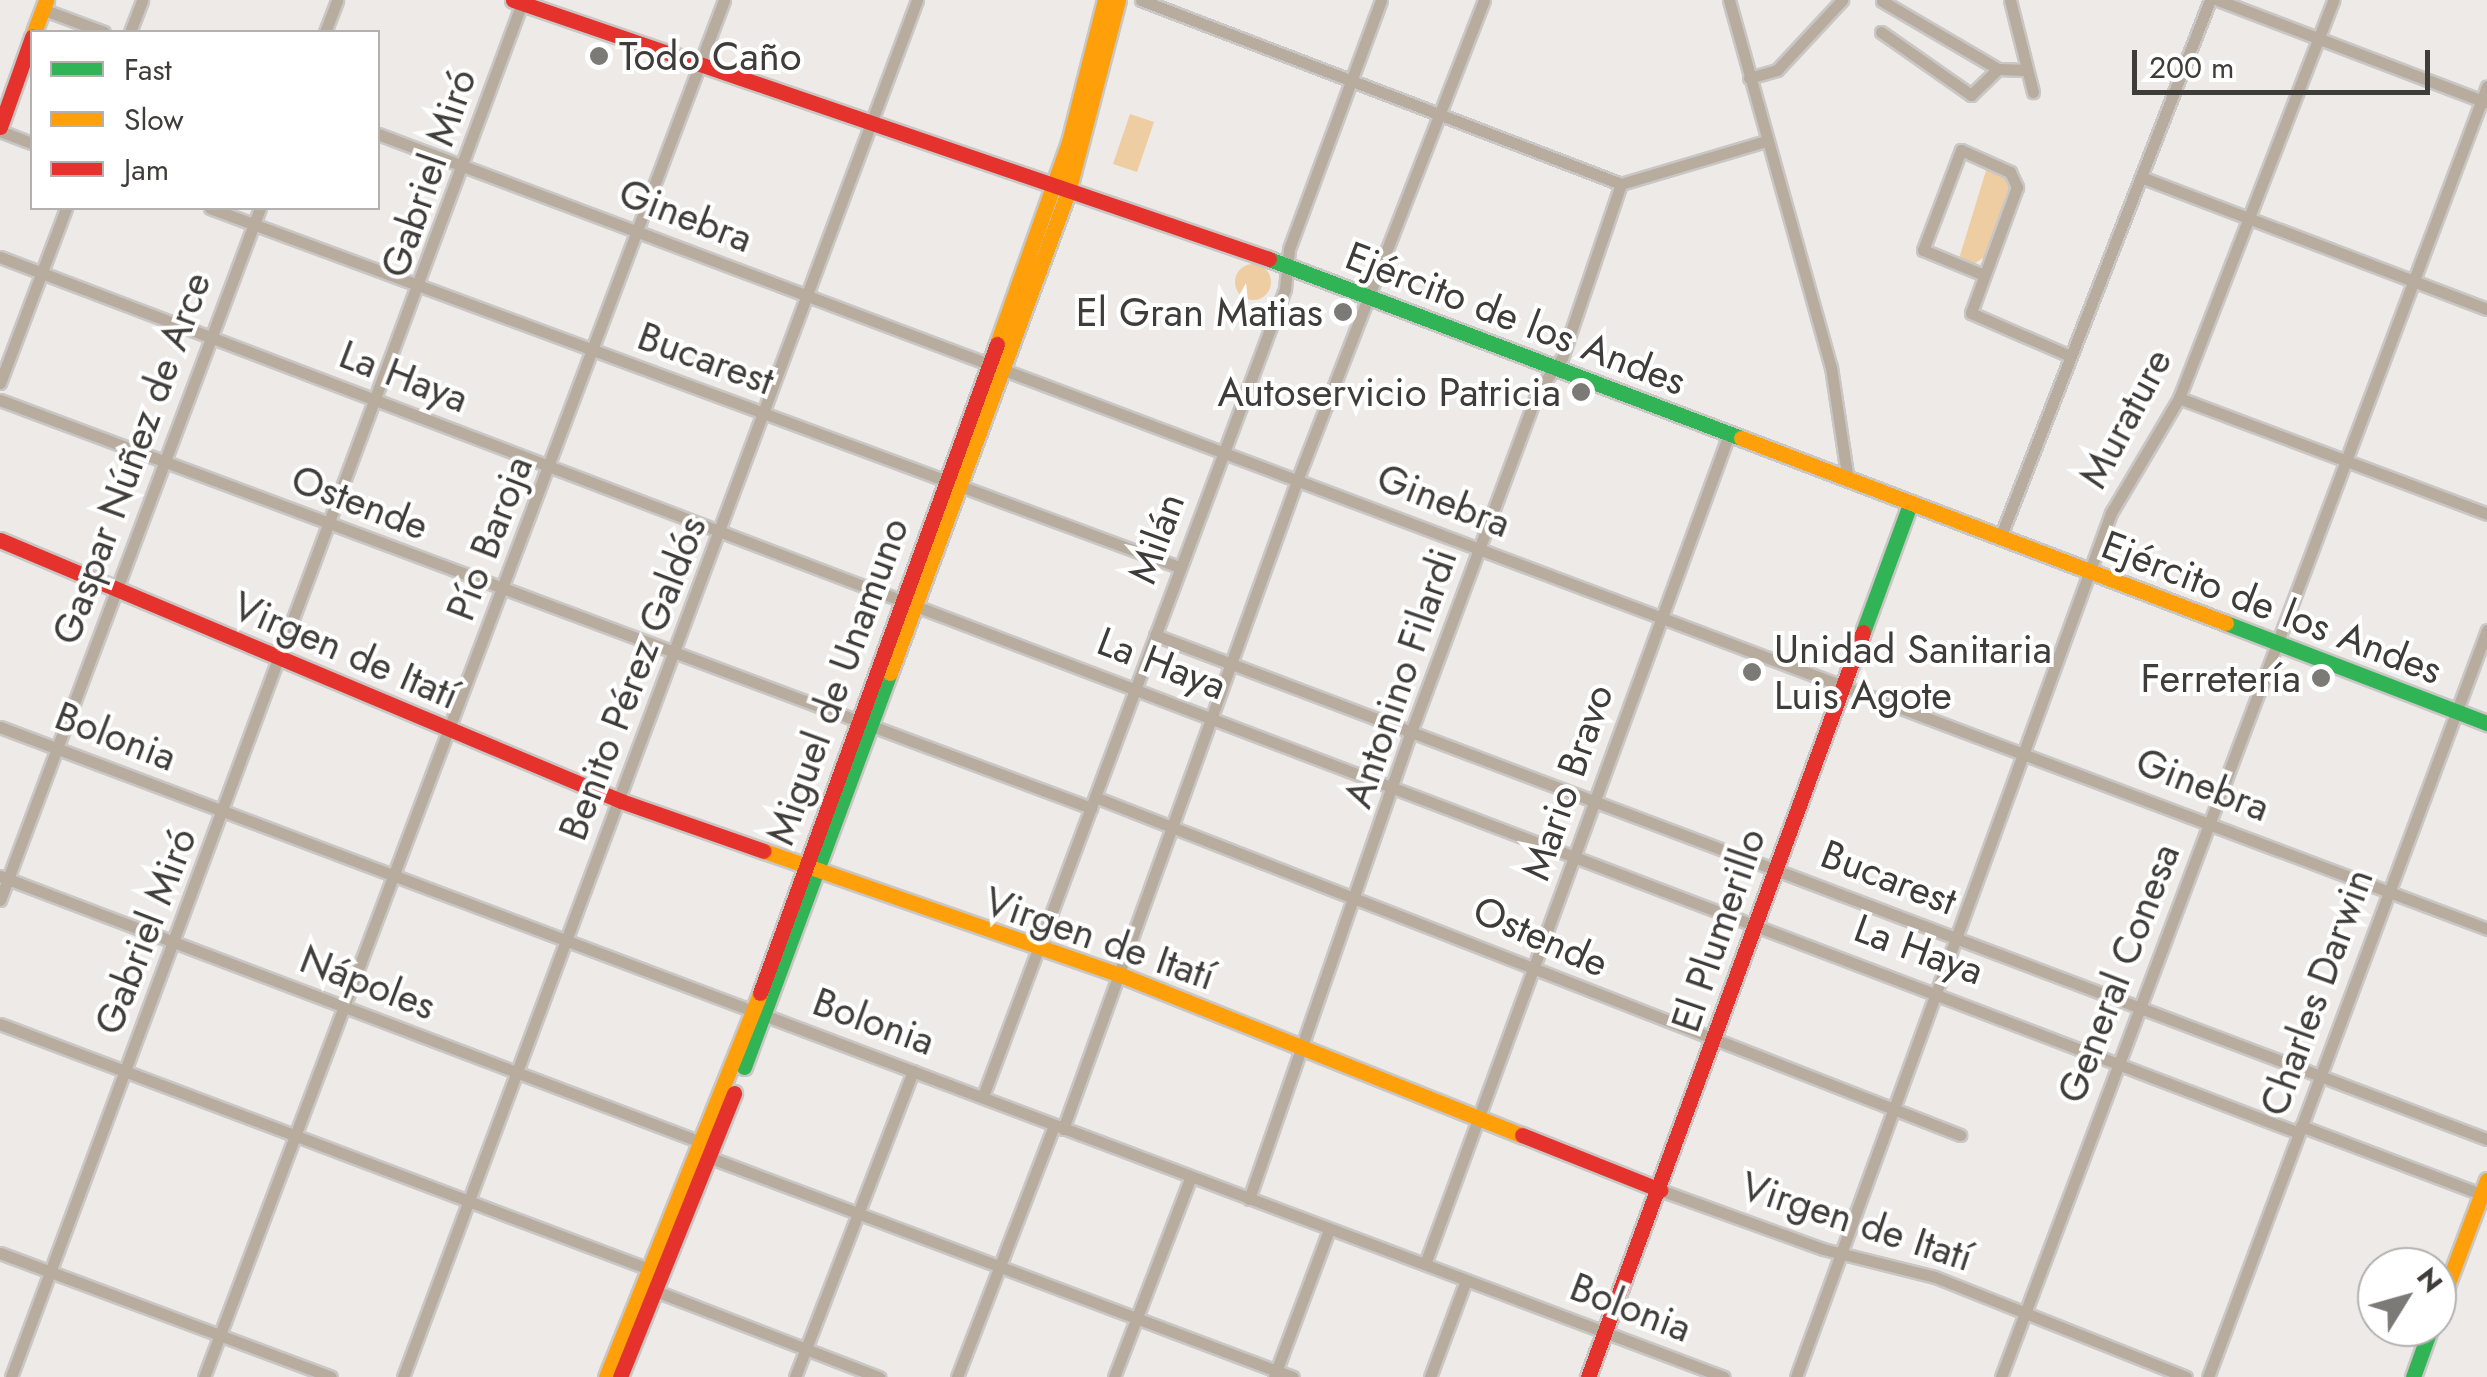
<!DOCTYPE html>
<meta charset="utf-8">
<style>
body{margin:0}
#map{position:relative;width:2487px;height:1377px;overflow:hidden;background:#edeae7;font-family:Jost,sans-serif}
div>[style]{position:absolute}
[style*='--x']{left:calc(var(--x)*1px);top:calc(var(--y)*1px);width:calc(var(--w)*1px);rotate:calc(var(--a)*1deg)}
.green>*{inset:0;background:#efcda2}
.round{border-radius:50%}
.roads{filter:drop-shadow(2px 0 #c9c7c5) drop-shadow(-2px 0 #c9c7c5) drop-shadow(0 2px #c9c7c5) drop-shadow(0 -2px #c9c7c5)}
.street>*{height:11px;margin:-5.5px;padding:0 5.5px;transform-origin:5.5px;border-radius:5.5px;background:#b8ac9e}
.fast>*{height:15px;margin:-7.5px;padding:0 7.5px;transform-origin:7.5px;border-radius:7.5px;background:#30b455}
.slow>*{height:15px;margin:-7.5px;padding:0 7.5px;transform-origin:7.5px;border-radius:7.5px;background:#ff9f0a}
.jam>*{height:15px;margin:-7.5px;padding:0 7.5px;transform-origin:7.5px;border-radius:7.5px;background:#e5322d}
.dots>*{width:28px;height:28px;translate:-50% -50%;box-sizing:border-box;border:5px solid #fff;border-radius:50%}
span{translate:-50% -50%;white-space:nowrap;text-align:center;line-height:1.15;-webkit-text-stroke:8px #fff;paint-order:stroke}
.poi-label{font-size:40px;color:#3f3d3a}
.left{translate:0 -50%;text-align:left}
.right{translate:-100% -50%;text-align:right}
.street-label{font-size:40px;color:#3f3d3a}
.legend{position:absolute;left:30px;top:30px;width:350px;height:180px;box-sizing:border-box;background:#fff;border:2px solid #b2b1b0;margin:0;padding:12px 18px;list-style:none;font-size:30px;color:#3f3d3a}
.legend li{display:flex;align-items:center;gap:20px;height:50px}
.legend b{width:50px;border:2px solid #b2b1b0}
.north{position:absolute;left:2357px;top:1247px;width:100px;height:100px;box-sizing:border-box;background:#fff;border:2px solid #b2b1b0;border-radius:50%;rotate:53deg;font-size:28px;font-weight:700;line-height:40px;text-align:center;color:#3f3d3a}
.north::after{content:'';display:block;margin:auto;width:35px;height:45px;background:#7c7a77;clip-path:polygon(50% 0,100% 100%,50% 72%,0 100%)}
.scale{position:absolute;left:2132px;top:50px;width:298px;height:45px;box-sizing:border-box;border:5px solid #3f3d3a;border-top:0;padding-left:12px;font-size:30px;line-height:35px;white-space:nowrap;color:#3f3d3a;-webkit-text-stroke:8px #fff;paint-order:stroke}
</style>
<div id="map">
<div class="green">
<div style="clip-path:polygon(1130px 114px,1154px 122px,1137px 172px,1113px 164px)"></div>
<div style="clip-path:polygon(1988px 164px,2011px 183px,1986px 256px,1971px 266px,1958px 262px)"></div>
<div class="round" style="left:1235px;top:264px;width:36px;height:36px"></div>
</div>
<div class="roads">
<div class="street">
<div style="--x:1141;--y:0;--w:514;--a:20.97"></div>
<div style="--x:1621;--y:184;--w:151;--a:-16.5"></div>
<div style="--x:1729;--y:0;--w:381;--a:74.5"></div>
<div style="--x:1831;--y:367;--w:115;--a:81.5"></div>
<div style="--x:2010;--y:0;--w:95;--a:76"></div>
<div style="--x:2218;--y:0;--w:286;--a:20.9"></div>
<div style="--x:1882;--y:1;--w:134;--a:30.4"></div>
<div style="--x:1998;--y:69;--w:29;--a:2"></div>
<div style="--x:42;--y:9;--w:66;--a:20.4"></div>
<div style="--x:130;--y:32;--w:34;--a:-69"></div>
<div style="--x:325;--y:32;--w:34;--a:-69"></div>
<div style="--x:1881;--y:32;--w:110;--a:35"></div>
<div style="--x:1971;--y:95;--w:37;--a:-44"></div>
<div style="--x:1749;--y:78;--w:29;--a:-16"></div>
<div style="--x:1777;--y:70;--w:96;--a:-47.1"></div>
<div style="--x:0;--y:131;--w:34;--a:21"></div>
<div style="--x:378;--y:134;--w:2254;--a:20.65"></div>
<div style="--x:2141;--y:177;--w:370;--a:20.9"></div>
<div style="--x:210;--y:208;--w:1033;--a:20.33"></div>
<div style="--x:0;--y:257;--w:2460;--a:20.86"></div>
<div style="--x:1984;--y:275;--w:66;--a:-157.7"></div>
<div style="--x:1923;--y:250;--w:107;--a:-69.2"></div>
<div style="--x:1961;--y:150;--w:54;--a:24.2"></div>
<div style="--x:2010;--y:172;--w:17;--a:65"></div>
<div style="--x:2017;--y:187;--w:134;--a:110.1"></div>
<div style="--x:1971;--y:313;--w:108;--a:23.5"></div>
<div style="--x:0;--y:383;--w:187;--a:-69.3"></div>
<div style="--x:2179;--y:398;--w:329;--a:20.6"></div>
<div style="--x:0;--y:400;--w:1165;--a:20.5"></div>
<div style="--x:2000;--y:538;--w:578;--a:-68.68"></div>
<div style="--x:1155;--y:635;--w:1424;--a:20.73"></div>
<div style="--x:0;--y:727;--w:1842;--a:20.66"></div>
<div style="--x:1095;--y:797;--w:929;--a:21.34"></div>
<div style="--x:0;--y:876;--w:755;--a:20.79"></div>
<div style="--x:0;--y:900;--w:739;--a:-69.41"></div>
<div style="--x:0;--y:1024;--w:699;--a:20.69"></div>
<div style="--x:983;--y:1096;--w:862;--a:-69.48"></div>
<div style="--x:1285;--y:289;--w:40;--a:-84.3"></div>
<div style="--x:1289;--y:249;--w:265;--a:-69.7"></div>
<div style="--x:2301;--y:1126;--w:192;--a:20.7"></div>
<div style="--x:1063;--y:1129;--w:692;--a:-70.15"></div>
<div style="--x:1298;--y:478;--w:513;--a:-68.74"></div>
<div style="--x:703;--y:1155;--w:630;--a:20.62"></div>
<div style="--x:1660;--y:1190;--w:173;--a:19.9"></div>
<div style="--x:1823;--y:1249;--w:115;--a:14"></div>
<div style="--x:1935;--y:1277;--w:270;--a:21.7"></div>
<div style="--x:1249;--y:1199;--w:494;--a:-70.9"></div>
<div style="--x:1411;--y:732;--w:364;--a:-69.6"></div>
<div style="--x:1538;--y:391;--w:41;--a:-54"></div>
<div style="--x:1562;--y:358;--w:184;--a:-71.3"></div>
<div style="--x:0;--y:1253;--w:353;--a:20.5"></div>
<div style="--x:1425;--y:1264;--w:884;--a:-69.88"></div>
<div style="--x:648;--y:1288;--w:248;--a:21.1"></div>
<div style="--x:11;--y:1377;--w:1469;--a:-69.6"></div>
<div style="--x:204;--y:1377;--w:1472;--a:-69.31"></div>
<div style="--x:403;--y:1377;--w:1470;--a:-69.53"></div>
<div style="--x:795;--y:1377;--w:328;--a:-68.9"></div>
<div style="--x:957;--y:1377;--w:270;--a:-68.9"></div>
<div style="--x:1114;--y:1377;--w:212;--a:-69"></div>
<div style="--x:1274;--y:1377;--w:157;--a:-69.5"></div>
<div style="--x:1430;--y:1377;--w:103;--a:-69.6"></div>
<div style="--x:1796;--y:1377;--w:920;--a:-69.97"></div>
<div style="--x:2111;--y:513;--w:134;--a:-59.4"></div>
<div style="--x:2179;--y:398;--w:427;--a:-68.8"></div>
<div style="--x:2001;--y:1377;--w:1379;--a:-69.37"></div>
<div style="--x:2208;--y:1377;--w:797;--a:-69.52"></div>
</div>
<div class="fast">
<div style="--x:1269;--y:259;--w:505;--a:20.77"></div>
<div style="--x:2226;--y:623;--w:280;--a:21"></div>
<div style="--x:1863;--y:632;--w:136;--a:-69.8"></div>
<div style="--x:744;--y:1067;--w:420;--a:-69.7"></div>
<div style="--x:2413;--y:1377;--w:53;--a:-70.2"></div>
</div>
<div class="slow">
<div style="--x:34;--y:32;--w:34;--a:-69"></div>
<div style="--x:997;--y:344;--w:214;--a:-70.4"></div>
<div style="--x:1069;--y:142;--w:146;--a:-75.8"></div>
<div style="--x:1741;--y:438;--w:519;--a:20.88"></div>
<div style="--x:890;--y:673;--w:513;--a:-69.69"></div>
<div style="--x:1068;--y:192;--w:198;--a:-75.4"></div>
<div style="--x:764;--y:851;--w:378;--a:19.2"></div>
<div style="--x:1121;--y:975;--w:432;--a:21.8"></div>
<div style="--x:2437;--y:1312;--w:141;--a:-69.3"></div>
<div style="--x:606;--y:1377;--w:414;--a:-68.1"></div>
</div>
<div class="jam">
<div style="--x:513;--y:0;--w:799;--a:18.91"></div>
<div style="--x:0;--y:127;--w:96;--a:-70.4"></div>
<div style="--x:0;--y:540;--w:674;--a:22.8"></div>
<div style="--x:621;--y:801;--w:151;--a:19.3"></div>
<div style="--x:760;--y:993;--w:691;--a:-69.94"></div>
<div style="--x:1522;--y:1135;--w:149;--a:21.7"></div>
<div style="--x:620;--y:1377;--w:306;--a:-68.1"></div>
<div style="--x:1588;--y:1377;--w:794;--a:-69.74"></div>
</div>
</div>
<div class="dots">
<div style="left:599px;top:56px;background:#7c7a77"></div>
<div style="left:1343px;top:312px;background:#7c7a77"></div>
<div style="left:1581px;top:392px;background:#7c7a77"></div>
<div style="left:1752px;top:672px;background:#7c7a77"></div>
<div style="left:2321px;top:678px;background:#7c7a77"></div>
</div>
<div class="poi-label">
<span class="left" style="left:619px;top:56px">Todo Caño</span>
<span class="right" style="left:1323px;top:312px">El Gran Matias</span>
<span class="right" style="left:1561px;top:392px">Autoservicio Patricia</span>
<span class="left" style="left:1774px;top:672px">Unidad Sanitaria<br>Luis Agote</span>
<span class="right" style="left:2301px;top:678px">Ferretería</span>
</div>
<div class="street-label">
<span style="left:428px;top:173px;rotate:-71deg">Gabriel Miró</span>
<span style="left:686px;top:215px;rotate:21deg">Ginebra</span>
<span style="left:1516px;top:318px;rotate:21deg">Ejército de los Andes</span>
<span style="left:706px;top:358px;rotate:20deg">Bucarest</span>
<span style="left:404px;top:376px;rotate:21deg">La Haya</span>
<span style="left:2125px;top:418px;rotate:-62deg">Murature</span>
<span style="left:131px;top:458px;rotate:-70deg">Gaspar Núñez de Arce</span>
<span style="left:1444px;top:500px;rotate:21deg">Ginebra</span>
<span style="left:360px;top:502px;rotate:21deg">Ostende</span>
<span style="left:489px;top:538px;rotate:-69deg">Pío Baroja</span>
<span style="left:1156px;top:538px;rotate:-70deg">Milán</span>
<span style="left:2272px;top:607px;rotate:21deg">Ejército de los Andes</span>
<span style="left:346px;top:650px;rotate:23deg">Virgen de Itatí</span>
<span style="left:1162px;top:663px;rotate:21deg">La Haya</span>
<span style="left:632px;top:678px;rotate:-69deg">Benito Pérez Galdós</span>
<span style="left:1400px;top:678px;rotate:-71deg">Antonino Filardi</span>
<span style="left:837px;top:681px;rotate:-70deg">Miguel de Unamuno</span>
<span style="left:116px;top:736px;rotate:21deg">Bolonia</span>
<span style="left:1567px;top:782px;rotate:-71deg">Mario Bravo</span>
<span style="left:2203px;top:784px;rotate:21deg">Ginebra</span>
<span style="left:1889px;top:877px;rotate:21deg">Bucarest</span>
<span style="left:1718px;top:930px;rotate:-71deg">El Plumerillo</span>
<span style="left:145px;top:931px;rotate:-69deg">Gabriel Miró</span>
<span style="left:1541px;top:936px;rotate:24deg">Ostende</span>
<span style="left:1100px;top:938px;rotate:19deg">Virgen de Itatí</span>
<span style="left:1919px;top:949px;rotate:20deg">La Haya</span>
<span style="left:2118px;top:973px;rotate:-69deg">General Conesa</span>
<span style="left:368px;top:982px;rotate:21deg">Nápoles</span>
<span style="left:2316px;top:992px;rotate:-70deg">Charles Darwin</span>
<span style="left:874px;top:1021px;rotate:20deg">Bolonia</span>
<span style="left:1857px;top:1221px;rotate:18deg">Virgen de Itatí</span>
<span style="left:1631px;top:1307px;rotate:21deg">Bolonia</span>
</div>
<ul class="legend">
<li><b style="height:12px;background:#30b455"></b>Fast</li>
<li><b style="height:12px;background:#ff9f0a"></b>Slow</li>
<li><b style="height:12px;background:#e5322d"></b>Jam</li>
</ul>
<div class="north">N</div>
<div class="scale">200 m</div>
</div>
